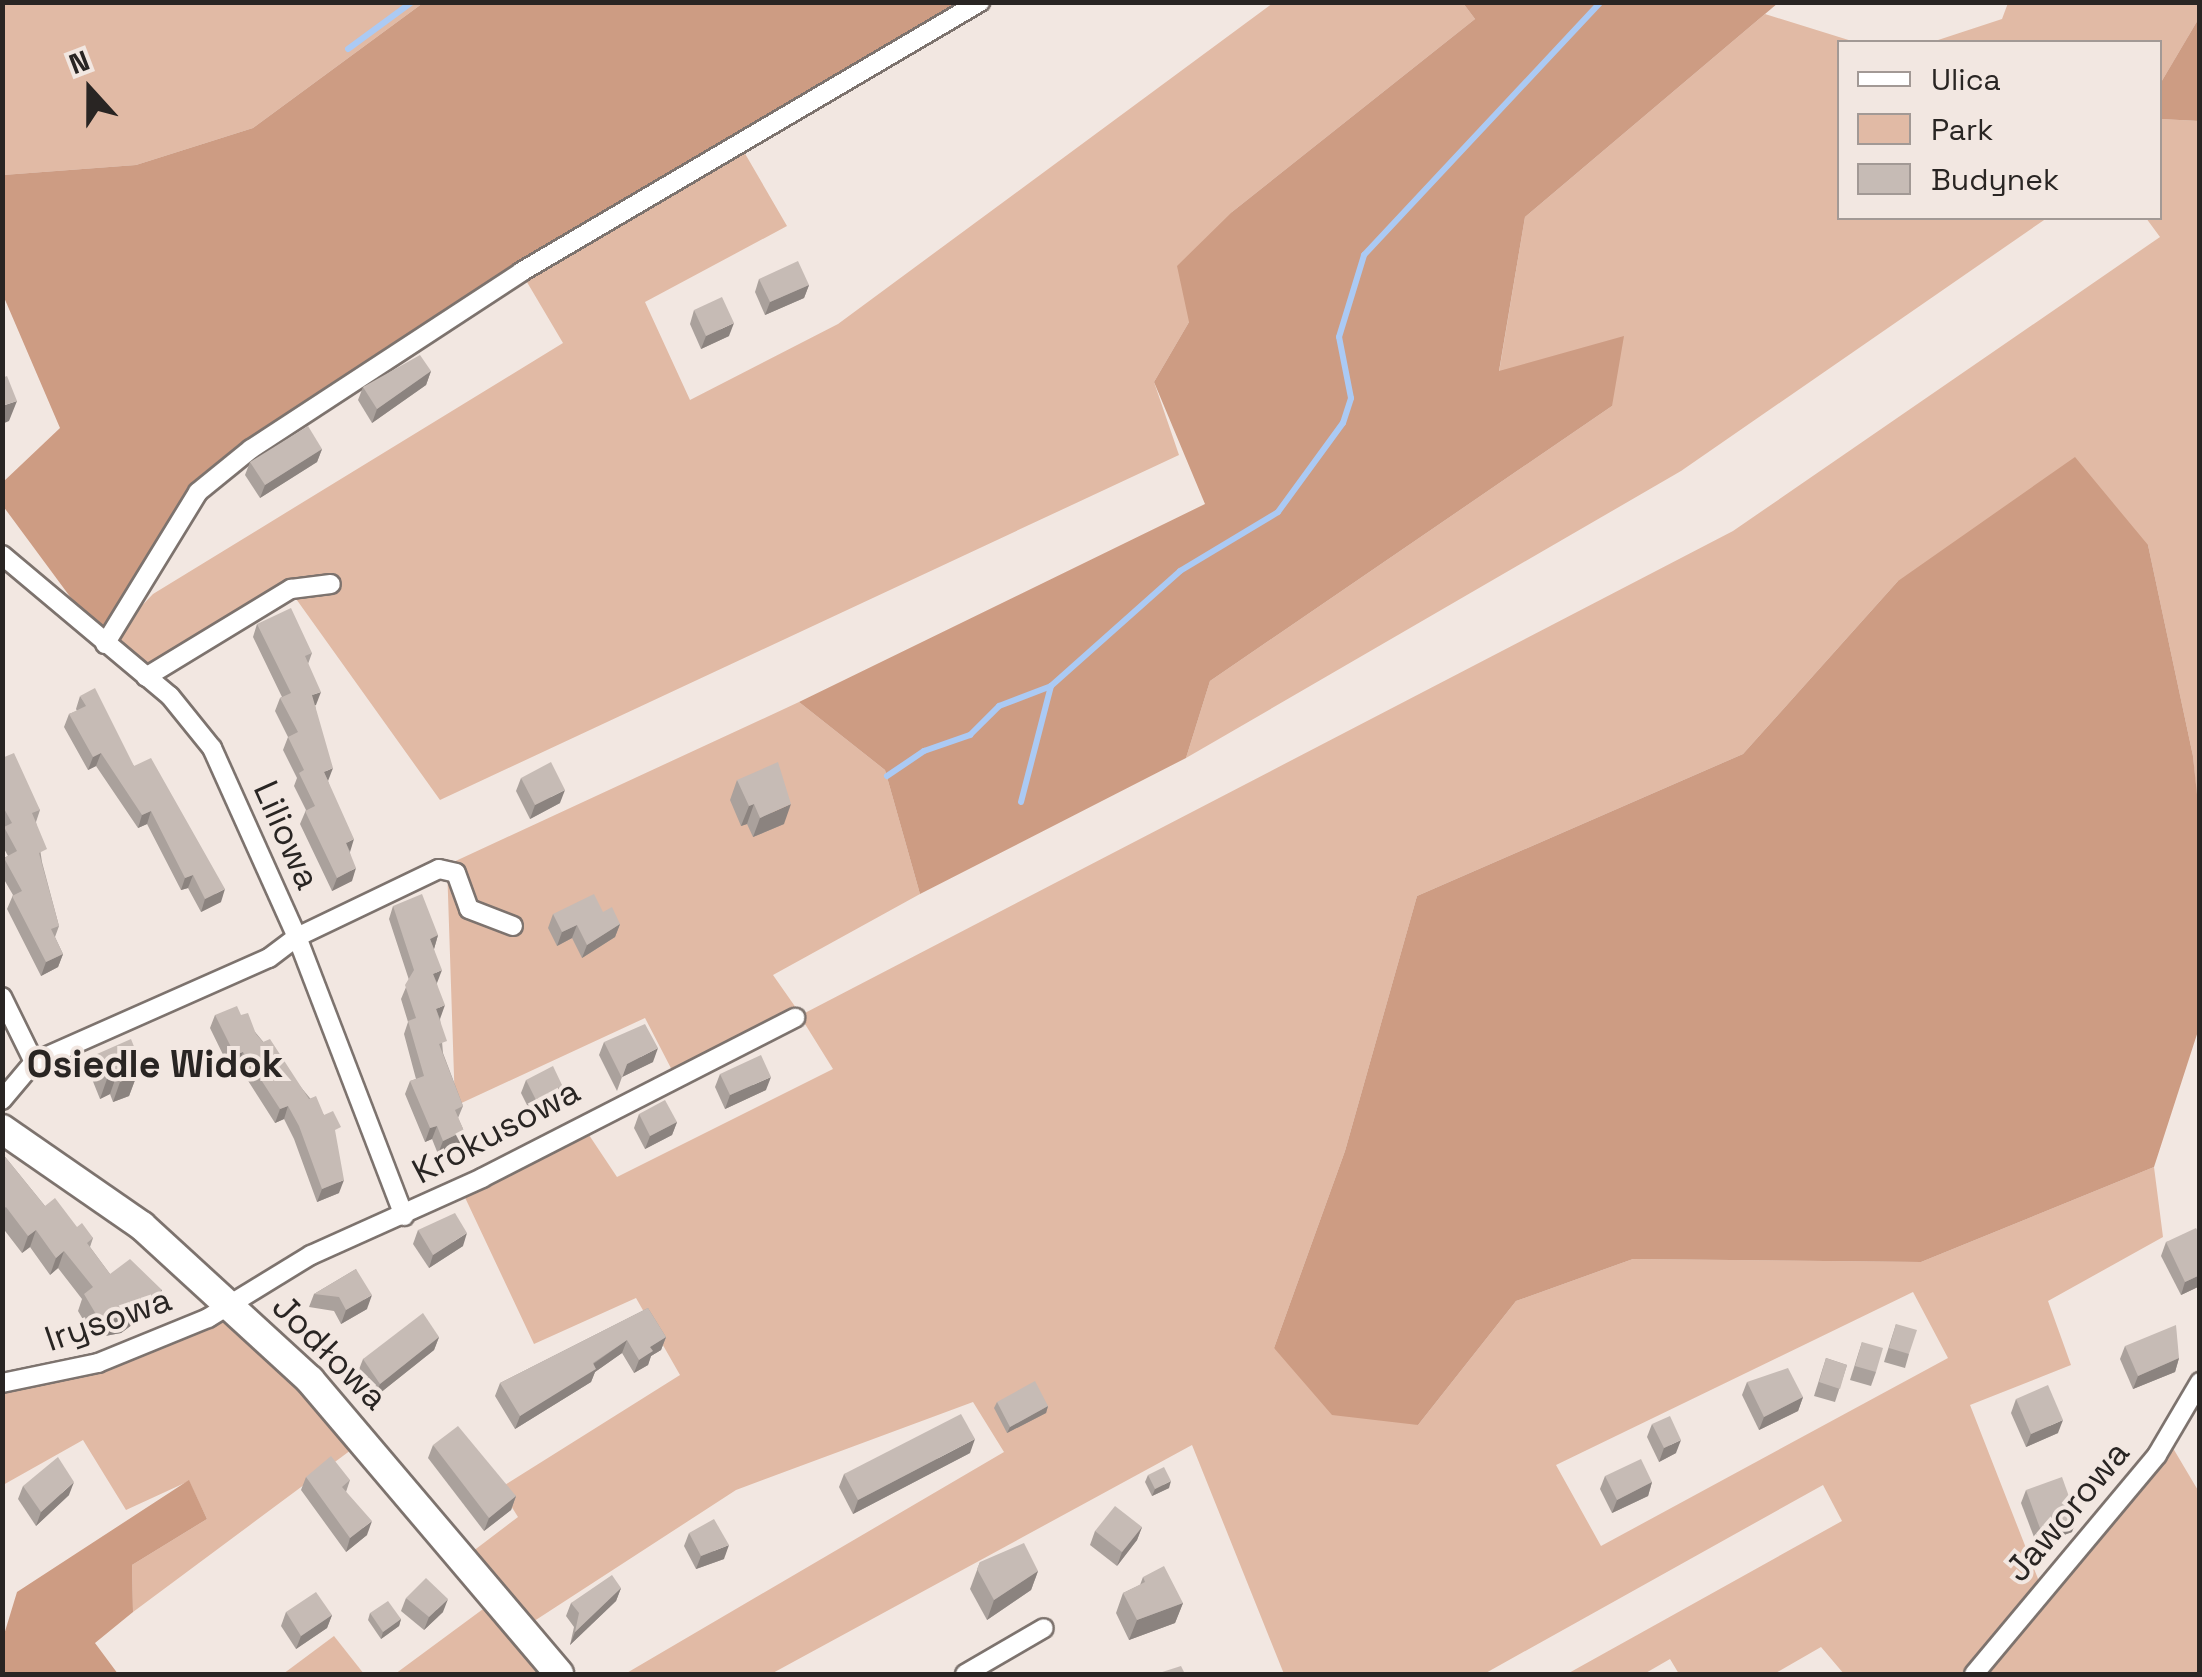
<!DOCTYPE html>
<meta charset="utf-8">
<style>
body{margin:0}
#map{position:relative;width:2202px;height:1677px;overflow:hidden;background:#f2e7e1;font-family:"Space Grotesk",sans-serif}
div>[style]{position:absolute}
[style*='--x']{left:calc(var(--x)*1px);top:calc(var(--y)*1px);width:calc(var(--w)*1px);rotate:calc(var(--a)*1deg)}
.green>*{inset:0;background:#e1baa5}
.forest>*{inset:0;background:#cd9c83}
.stream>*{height:6px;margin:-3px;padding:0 3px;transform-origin:3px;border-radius:3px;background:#abcaf4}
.roads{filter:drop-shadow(2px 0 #7d736e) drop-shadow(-2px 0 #7d736e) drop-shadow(0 2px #7d736e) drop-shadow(0 -2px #7d736e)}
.street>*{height:18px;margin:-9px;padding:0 9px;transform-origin:9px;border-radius:9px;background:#fff}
.secondary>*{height:28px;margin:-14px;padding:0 14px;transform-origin:14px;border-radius:14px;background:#fff}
.wall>*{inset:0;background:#aaa19c}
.shaded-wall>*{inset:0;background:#8b837f}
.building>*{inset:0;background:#c6bbb5}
span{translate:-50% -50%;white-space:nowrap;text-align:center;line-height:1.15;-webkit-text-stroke:8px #f2e7e1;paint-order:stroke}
.street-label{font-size:35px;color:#292523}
.neighbourhood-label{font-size:38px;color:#292523;font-weight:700}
.frame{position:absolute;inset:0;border:5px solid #292523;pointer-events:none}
.legend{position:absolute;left:1837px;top:40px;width:325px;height:180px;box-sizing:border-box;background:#f2e7e1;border:2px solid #a29995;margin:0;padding:12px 18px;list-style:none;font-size:30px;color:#292523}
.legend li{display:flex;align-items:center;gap:20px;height:50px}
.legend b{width:50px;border:2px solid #a29995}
.north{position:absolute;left:40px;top:40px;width:100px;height:100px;-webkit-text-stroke:8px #f2e7e1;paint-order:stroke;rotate:339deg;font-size:28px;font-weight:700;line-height:40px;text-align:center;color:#292523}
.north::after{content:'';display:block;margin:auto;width:35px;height:45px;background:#292523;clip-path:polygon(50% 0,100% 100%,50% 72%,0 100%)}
</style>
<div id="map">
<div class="green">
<div style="clip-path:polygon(3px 3px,423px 3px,253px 128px,136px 165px,3px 175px)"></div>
<div style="clip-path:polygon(1273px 3px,1463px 3px,1475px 19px,1232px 212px,1189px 322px,1154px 382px,1179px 455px,440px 800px,294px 596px,154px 683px,105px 644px,153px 594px,563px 343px,521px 272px,740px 145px,787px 226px,645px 302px,690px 400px,838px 324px)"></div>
<div style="clip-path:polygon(2008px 3px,2199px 3px,2199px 18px,2160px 84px,2160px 42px,1932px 42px,2002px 19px)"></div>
<div style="clip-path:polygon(1765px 14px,1855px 42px,1840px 42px,1840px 218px,2047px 218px,1681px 471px,1186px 758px,1210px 681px,1612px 406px,1499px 372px,1525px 217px)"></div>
<div style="clip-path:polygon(evenodd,2160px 119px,2199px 121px,2199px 823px,2193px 756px,2148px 545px,1898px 581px,1743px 754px,1417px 896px,1345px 1151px,1274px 1348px,1418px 1425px,1516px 1301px,1633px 1259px,1921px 1262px,2154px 1167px,2163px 1237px,2048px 1301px,2071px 1365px,1970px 1405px,2042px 1589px,2167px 1438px,2199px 1492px,2199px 1674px,1844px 1674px,1821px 1647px,1774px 1674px,1679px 1674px,1670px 1659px,1644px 1674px,1567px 1674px,1842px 1521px,1823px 1485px,1484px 1674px,1284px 1674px,1192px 1445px,771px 1674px,625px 1674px,1004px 1452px,973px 1402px,736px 1490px,525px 1627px,559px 1674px,395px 1674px,498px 1598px,464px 1558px,518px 1517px,500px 1488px,680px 1375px,636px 1298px,534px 1344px,461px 1189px,581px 1123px,617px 1177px,833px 1069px,800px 1016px,674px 1074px,645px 1018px,455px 1106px,447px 865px,799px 702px,885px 770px,920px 894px,773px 975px,801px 1015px,1733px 531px,2160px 237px,2146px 218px,2160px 218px,2160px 119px,1913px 1292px,1948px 1358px,1601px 1546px,1556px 1465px,1913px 1292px)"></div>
<div style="clip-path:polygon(230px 1306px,345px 1414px,351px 1450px,133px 1612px,132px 1565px,207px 1519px,189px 1481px,126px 1510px,83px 1440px,3px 1485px,2px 1383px,31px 1379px)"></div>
<div style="clip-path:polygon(334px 1636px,364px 1674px,283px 1674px)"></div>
</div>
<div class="forest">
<div style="clip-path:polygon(423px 3px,979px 3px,596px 228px,208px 482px,105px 644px,3px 506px,2px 483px,60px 428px,3px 295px,3px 175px,136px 165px,253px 128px)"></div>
<div style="clip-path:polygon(1463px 3px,1778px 3px,1525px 217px,1499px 371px,1624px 336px,1612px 406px,1210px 681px,1186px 758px,920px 894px,885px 770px,799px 702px,1205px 504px,1154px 382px,1189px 322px,1177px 266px,1232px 212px,1475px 19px)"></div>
<div style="clip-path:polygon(2199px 18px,2199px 121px,2160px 119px,2160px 84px)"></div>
<div style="clip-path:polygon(2075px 457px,2148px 545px,2193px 756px,2200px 823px,2199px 1028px,2154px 1167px,1921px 1262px,1633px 1259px,1516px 1301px,1418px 1425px,1332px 1415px,1274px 1348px,1345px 1151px,1417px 896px,1743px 754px,1898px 581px)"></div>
<div style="clip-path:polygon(189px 1480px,207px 1519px,132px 1565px,133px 1612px,95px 1643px,118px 1674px,3px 1674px,3px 1638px,17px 1592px)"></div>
</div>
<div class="stream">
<div style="--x:348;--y:49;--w:79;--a:-36.3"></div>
<div style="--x:887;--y:776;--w:45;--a:-34"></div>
<div style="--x:924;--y:751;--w:49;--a:-19.2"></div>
<div style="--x:970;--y:735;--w:41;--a:-45"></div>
<div style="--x:999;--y:706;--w:56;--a:-21"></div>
<div style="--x:1051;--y:686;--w:173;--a:-41.7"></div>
<div style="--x:1180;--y:571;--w:114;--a:-31"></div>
<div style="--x:1278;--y:512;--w:110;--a:-53.9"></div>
<div style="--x:1343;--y:423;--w:26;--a:-72"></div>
<div style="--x:1351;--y:398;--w:62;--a:-101.1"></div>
<div style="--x:1339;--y:337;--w:86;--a:-73"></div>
<div style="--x:1364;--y:255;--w:347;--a:-46.9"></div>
<div style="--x:1021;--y:802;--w:120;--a:-75.5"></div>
</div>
<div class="roads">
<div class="street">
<div style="--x:2;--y:555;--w:219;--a:40"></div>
<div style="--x:170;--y:696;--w:67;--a:51.1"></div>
<div style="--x:212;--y:748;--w:207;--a:65.8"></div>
<div style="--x:297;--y:937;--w:299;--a:69"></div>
<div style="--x:105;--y:644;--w:178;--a:-58.5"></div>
<div style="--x:198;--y:492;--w:68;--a:-39.1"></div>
<div style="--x:251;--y:449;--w:323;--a:-33.2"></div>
<div style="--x:521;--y:272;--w:533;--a:-30.47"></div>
<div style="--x:146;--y:677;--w:170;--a:-31.3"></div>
<div style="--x:291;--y:589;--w:40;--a:-7.1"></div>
<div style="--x:2;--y:997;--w:72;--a:63.8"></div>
<div style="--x:2;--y:1100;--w:50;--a:-49.9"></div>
<div style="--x:34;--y:1062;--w:257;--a:-23.9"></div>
<div style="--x:269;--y:958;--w:35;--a:-37"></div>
<div style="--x:297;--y:937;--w:157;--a:-25.6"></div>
<div style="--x:439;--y:869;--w:17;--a:13"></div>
<div style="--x:456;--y:873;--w:38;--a:70"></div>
<div style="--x:469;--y:909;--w:47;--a:21.1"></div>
<div style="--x:2;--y:1383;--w:98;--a:-11.8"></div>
<div style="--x:98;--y:1363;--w:119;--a:-22.2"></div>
<div style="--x:208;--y:1318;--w:121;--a:-31.5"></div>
<div style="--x:311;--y:1255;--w:188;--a:-24.2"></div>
<div style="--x:482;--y:1178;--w:352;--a:-27.1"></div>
<div style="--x:965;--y:1674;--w:91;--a:-30.2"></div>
<div style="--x:1974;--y:1674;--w:285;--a:-50.1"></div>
<div style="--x:2157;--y:1455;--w:85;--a:-59.5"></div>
</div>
<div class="secondary">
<div style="--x:2;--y:1129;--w:170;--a:34.7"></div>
<div style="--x:142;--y:1226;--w:228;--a:42.5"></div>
<div style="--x:310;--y:1380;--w:385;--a:49.7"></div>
</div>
</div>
<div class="wall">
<div style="clip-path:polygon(759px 279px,809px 285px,804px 298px,765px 315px,755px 292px)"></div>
<div style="clip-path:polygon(694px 310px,729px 336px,701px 349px,690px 324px)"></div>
<div style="clip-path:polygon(431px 371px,426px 385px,372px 423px,358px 400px,363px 387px)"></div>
<div style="clip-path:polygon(322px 449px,317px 462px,260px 498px,245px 475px,250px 462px)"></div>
<div style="clip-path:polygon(257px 624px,312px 653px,308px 664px,328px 781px,350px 852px,352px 881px,332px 891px,300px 824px,306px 810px,294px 786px,297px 778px,283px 750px,288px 737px,275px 711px,280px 698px,282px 697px,253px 637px)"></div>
<div style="clip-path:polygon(80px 696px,134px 766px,221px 902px,201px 912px,188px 888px,181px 890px,147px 824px,138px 828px,96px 766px,88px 770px,64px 727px,69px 714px,77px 711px,76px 709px)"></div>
<div style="clip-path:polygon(2px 758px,40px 810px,36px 822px,42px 862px,59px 926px,55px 937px,63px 954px,58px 967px,41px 976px,7px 909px,13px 895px,2px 876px,2px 863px,4px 858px,8px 856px,2px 845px)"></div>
<div style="clip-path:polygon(521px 778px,560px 803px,530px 819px,516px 791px)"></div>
<div style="clip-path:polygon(737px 780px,784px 824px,753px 837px,747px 824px,741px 826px,730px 800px)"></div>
<div style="clip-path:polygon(393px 906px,438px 935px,434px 949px,443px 1053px,463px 1106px,458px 1118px,464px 1131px,459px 1145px,438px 1154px,432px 1139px,425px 1142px,405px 1094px,410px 1081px,416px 1079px,404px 1034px,408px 1022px,401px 999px,409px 980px,389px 919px)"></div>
<div style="clip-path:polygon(603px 912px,620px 924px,615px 937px,582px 958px,572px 938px,557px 946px,548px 928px,553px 914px)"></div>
<div style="clip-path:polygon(215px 1015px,241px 1015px,324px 1115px,336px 1140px,339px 1193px,317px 1202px,294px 1139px,284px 1119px,275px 1123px,238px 1065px,230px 1069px,210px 1028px)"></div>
<div style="clip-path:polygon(604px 1042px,653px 1062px,622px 1077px,617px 1091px,599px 1055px)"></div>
<div style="clip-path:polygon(97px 1054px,141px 1064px,129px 1096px,113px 1102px,110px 1094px,100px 1099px,90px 1074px)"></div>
<div style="clip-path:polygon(720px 1074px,766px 1090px,725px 1109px,715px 1087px)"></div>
<div style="clip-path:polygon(526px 1080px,562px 1085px,557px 1098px,533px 1117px,521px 1093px)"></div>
<div style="clip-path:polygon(639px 1114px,677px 1122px,672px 1135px,645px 1149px,634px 1128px)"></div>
<div style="clip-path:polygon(2px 1153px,45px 1206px,93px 1238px,90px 1247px,110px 1274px,162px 1290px,156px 1307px,121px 1333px,94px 1338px,78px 1311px,82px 1299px,58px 1268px,50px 1275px,30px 1247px,22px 1253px,2px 1227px)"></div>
<div style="clip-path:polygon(418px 1230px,463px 1246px,429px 1268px,413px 1244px)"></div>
<div style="clip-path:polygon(2200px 1235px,2200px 1286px,2181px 1295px,2161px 1256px,2166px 1242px)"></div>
<div style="clip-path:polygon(356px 1269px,367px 1309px,341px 1324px,334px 1311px,309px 1307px,314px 1294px)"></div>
<div style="clip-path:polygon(648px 1308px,666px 1337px,661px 1350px,651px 1356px,648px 1365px,634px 1373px,622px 1353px,595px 1372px,591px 1382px,515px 1429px,495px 1396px,500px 1383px)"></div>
<div style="clip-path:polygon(1896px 1324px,1909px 1354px,1905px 1368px,1884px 1362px)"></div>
<div style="clip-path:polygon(439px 1337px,434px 1350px,375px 1397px,358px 1372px,363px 1359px)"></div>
<div style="clip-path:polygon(1862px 1342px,1876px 1372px,1871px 1386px,1850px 1380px)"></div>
<div style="clip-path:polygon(2125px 1346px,2179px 1358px,2175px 1372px,2133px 1389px,2120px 1359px)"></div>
<div style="clip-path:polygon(1826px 1358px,1847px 1365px,1835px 1402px,1814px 1396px)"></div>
<div style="clip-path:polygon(1747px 1382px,1803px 1397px,1798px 1411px,1759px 1430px,1742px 1395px)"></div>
<div style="clip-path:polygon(2016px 1399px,2058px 1433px,2026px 1447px,2011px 1413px)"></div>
<div style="clip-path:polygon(997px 1402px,1048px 1406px,1046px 1413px,1007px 1433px,994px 1408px)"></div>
<div style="clip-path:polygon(1652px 1424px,1676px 1453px,1659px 1462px,1647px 1437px)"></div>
<div style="clip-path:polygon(433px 1445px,516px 1496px,511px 1510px,484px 1531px,428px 1458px)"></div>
<div style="clip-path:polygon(970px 1453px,853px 1514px,839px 1487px,844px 1474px)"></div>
<div style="clip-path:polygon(1148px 1475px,1169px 1488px,1152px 1496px,1145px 1482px)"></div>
<div style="clip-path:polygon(1605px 1476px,1652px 1482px,1648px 1496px,1612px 1513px,1600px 1489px)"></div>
<div style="clip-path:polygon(306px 1477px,350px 1480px,346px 1492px,367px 1535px,346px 1552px,301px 1490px)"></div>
<div style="clip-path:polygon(23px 1486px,69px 1495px,36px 1526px,18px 1499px)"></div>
<div style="clip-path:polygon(2026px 1490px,2072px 1532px,2037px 1545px,2021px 1503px)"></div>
<div style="clip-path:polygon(1142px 1527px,1137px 1540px,1117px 1566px,1090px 1545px,1095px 1531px)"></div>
<div style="clip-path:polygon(689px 1533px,724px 1559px,696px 1569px,684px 1546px)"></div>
<div style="clip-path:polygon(980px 1562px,1038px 1571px,1031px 1590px,987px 1620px,970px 1589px)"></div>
<div style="clip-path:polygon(1143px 1577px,1183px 1603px,1175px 1623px,1129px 1640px,1116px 1613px,1123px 1593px,1140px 1585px)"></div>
<div style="clip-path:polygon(621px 1588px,616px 1601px,570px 1645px,574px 1627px,566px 1616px,571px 1603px)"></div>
<div style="clip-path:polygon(406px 1598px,443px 1612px,424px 1630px,401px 1611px)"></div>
<div style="clip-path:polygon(286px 1612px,332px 1615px,327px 1628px,296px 1649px,281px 1626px)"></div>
<div style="clip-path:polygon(370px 1613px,401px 1619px,399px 1626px,381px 1639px,368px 1620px)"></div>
</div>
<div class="shaded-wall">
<div style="clip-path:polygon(809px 285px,804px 298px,765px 315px,770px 302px)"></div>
<div style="clip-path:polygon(734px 323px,729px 336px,701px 349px,706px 336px)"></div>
<div style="clip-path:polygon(431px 371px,426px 385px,372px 423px,377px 409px)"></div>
<div style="clip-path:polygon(17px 401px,9px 421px,2px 424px,2px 406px)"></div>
<div style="clip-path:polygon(322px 449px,317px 462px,260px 498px,265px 485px)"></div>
<div style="clip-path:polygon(321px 692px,316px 705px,307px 709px,312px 695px)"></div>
<div style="clip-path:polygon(101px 753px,96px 766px,88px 770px,93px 757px)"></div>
<div style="clip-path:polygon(333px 768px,328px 781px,324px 772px)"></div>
<div style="clip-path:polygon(565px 790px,560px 803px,530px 819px,535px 805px)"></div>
<div style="clip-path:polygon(754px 804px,747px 824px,741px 826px,749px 806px)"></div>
<div style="clip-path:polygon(791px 804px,784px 824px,753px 837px,760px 818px)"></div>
<div style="clip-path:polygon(151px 811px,147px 824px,138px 828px,142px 815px)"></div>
<div style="clip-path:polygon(354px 839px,350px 852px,346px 843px)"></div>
<div style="clip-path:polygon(356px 868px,352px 881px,332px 891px,337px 878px)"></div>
<div style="clip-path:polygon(193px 875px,188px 888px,181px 890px,185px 878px)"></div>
<div style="clip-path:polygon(225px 889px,221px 902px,201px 912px,205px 899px)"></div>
<div style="clip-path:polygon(620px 924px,615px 937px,582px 958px,587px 945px)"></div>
<div style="clip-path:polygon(577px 925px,572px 938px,557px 946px,562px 932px)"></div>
<div style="clip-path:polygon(438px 935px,434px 949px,430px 939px)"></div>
<div style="clip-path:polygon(63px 954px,58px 967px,41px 976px,46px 962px)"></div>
<div style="clip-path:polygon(442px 970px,437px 983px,433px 974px)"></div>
<div style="clip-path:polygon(445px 1005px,440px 1019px,436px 1009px)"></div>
<div style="clip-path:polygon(658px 1048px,653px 1062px,622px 1077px,627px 1064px)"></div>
<div style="clip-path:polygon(243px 1052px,238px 1065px,230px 1069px,235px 1055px)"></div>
<div style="clip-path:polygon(141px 1064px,129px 1096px,113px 1102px,120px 1082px,132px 1068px)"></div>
<div style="clip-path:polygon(117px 1074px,110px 1094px,100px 1099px,107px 1079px)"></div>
<div style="clip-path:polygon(771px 1077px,766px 1090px,725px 1109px,730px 1095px)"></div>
<div style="clip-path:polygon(562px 1085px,557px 1098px,533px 1117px,538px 1104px)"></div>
<div style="clip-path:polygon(288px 1106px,284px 1119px,275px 1123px,280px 1109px)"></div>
<div style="clip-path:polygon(677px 1122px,672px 1135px,645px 1149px,650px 1136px)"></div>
<div style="clip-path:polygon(437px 1126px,432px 1139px,425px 1142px,430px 1128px)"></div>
<div style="clip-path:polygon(464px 1131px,459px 1145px,438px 1154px,443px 1141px)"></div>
<div style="clip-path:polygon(344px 1180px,339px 1193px,317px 1202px,322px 1189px)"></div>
<div style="clip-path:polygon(36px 1230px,30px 1247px,22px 1253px,28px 1236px)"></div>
<div style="clip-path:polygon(467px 1233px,463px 1246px,429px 1268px,433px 1255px)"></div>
<div style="clip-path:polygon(64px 1251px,58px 1268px,50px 1275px,56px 1258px)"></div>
<div style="clip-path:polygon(2200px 1275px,2200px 1286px,2181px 1295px,2185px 1282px)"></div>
<div style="clip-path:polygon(162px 1290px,156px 1307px,121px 1333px,94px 1338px,100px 1321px)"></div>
<div style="clip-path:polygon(372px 1295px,367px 1309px,341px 1324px,346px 1310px)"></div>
<div style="clip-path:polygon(439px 1337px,434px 1350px,375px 1397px,380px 1384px)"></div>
<div style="clip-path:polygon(666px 1337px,661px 1350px,651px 1356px,648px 1365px,634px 1373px,639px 1360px,650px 1347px)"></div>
<div style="clip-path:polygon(627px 1340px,622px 1353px,595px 1372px,591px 1382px,515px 1429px,520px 1416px)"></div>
<div style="clip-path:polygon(2179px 1358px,2175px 1372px,2133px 1389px,2138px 1376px)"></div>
<div style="clip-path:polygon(1803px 1397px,1798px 1411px,1759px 1430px,1764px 1417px)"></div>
<div style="clip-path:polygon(1048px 1406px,1046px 1413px,1007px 1433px,1010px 1427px)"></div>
<div style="clip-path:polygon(2063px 1420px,2058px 1433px,2026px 1447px,2031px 1434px)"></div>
<div style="clip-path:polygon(975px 1439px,970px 1453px,853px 1514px,858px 1500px)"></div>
<div style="clip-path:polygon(1681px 1440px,1676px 1453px,1659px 1462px,1664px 1448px)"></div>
<div style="clip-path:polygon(1171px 1481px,1169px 1488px,1152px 1496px,1155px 1489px)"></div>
<div style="clip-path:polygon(74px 1482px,69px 1495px,36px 1526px,41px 1512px)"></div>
<div style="clip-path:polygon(1652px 1482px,1648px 1496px,1612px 1513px,1617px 1500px)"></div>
<div style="clip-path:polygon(516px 1496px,511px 1510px,484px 1531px,489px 1518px)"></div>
<div style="clip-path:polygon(2077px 1519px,2072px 1532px,2037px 1545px,2041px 1531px)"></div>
<div style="clip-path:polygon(372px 1521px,367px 1535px,346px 1552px,350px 1538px)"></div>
<div style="clip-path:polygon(1142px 1527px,1137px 1540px,1117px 1566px,1122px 1552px)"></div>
<div style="clip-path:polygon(729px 1545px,724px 1559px,696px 1569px,701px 1556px)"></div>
<div style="clip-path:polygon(1038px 1571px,1031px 1590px,987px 1620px,994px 1600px)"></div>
<div style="clip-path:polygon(621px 1588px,616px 1601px,570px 1645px,575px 1632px)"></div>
<div style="clip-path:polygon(448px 1599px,443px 1612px,424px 1630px,429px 1617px)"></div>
<div style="clip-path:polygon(1183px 1603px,1175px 1623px,1129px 1640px,1137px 1620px)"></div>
<div style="clip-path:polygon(332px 1615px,327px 1628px,296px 1649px,301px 1636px)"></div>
<div style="clip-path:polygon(401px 1619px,399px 1626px,381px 1639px,383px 1632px)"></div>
</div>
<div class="building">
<div style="clip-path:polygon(798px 261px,809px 285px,770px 302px,759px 279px)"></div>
<div style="clip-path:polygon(722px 297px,734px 323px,706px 336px,694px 310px)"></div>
<div style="clip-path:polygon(420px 355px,431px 371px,377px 409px,363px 387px)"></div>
<div style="clip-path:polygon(7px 376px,17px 401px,2px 406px,2px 378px)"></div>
<div style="clip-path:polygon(308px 426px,322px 449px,265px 485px,250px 462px)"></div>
<div style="clip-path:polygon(291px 608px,312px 653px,305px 656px,321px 692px,312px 695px,333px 768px,324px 772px,354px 839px,346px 843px,356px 868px,337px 878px,305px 811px,315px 806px,299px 773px,304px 770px,288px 737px,298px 732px,280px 698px,291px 693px,257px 624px)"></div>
<div style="clip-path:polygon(95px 688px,134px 766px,151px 758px,225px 889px,205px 899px,193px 875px,185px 878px,151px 811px,142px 815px,101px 753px,93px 757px,69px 714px,86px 706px,80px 696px)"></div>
<div style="clip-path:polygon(14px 753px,40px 810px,32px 813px,47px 849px,39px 853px,59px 926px,51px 929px,63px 954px,46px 962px,12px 896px,22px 891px,4px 858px,17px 851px,4px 827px,12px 823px,2px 805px,2px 758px)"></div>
<div style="clip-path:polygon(551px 762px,565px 790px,535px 805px,521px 778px)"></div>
<div style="clip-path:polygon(778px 762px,791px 804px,760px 818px,754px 804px,749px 806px,737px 780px)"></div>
<div style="clip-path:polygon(422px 894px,438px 935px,430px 939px,442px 970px,433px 974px,445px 1005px,436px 1009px,447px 1041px,439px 1044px,463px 1106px,455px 1110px,464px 1131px,443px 1141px,437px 1126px,430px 1128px,410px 1081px,424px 1076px,408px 1021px,416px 1018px,405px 985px,414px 970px,393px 906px)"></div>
<div style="clip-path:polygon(594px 894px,603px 912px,612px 907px,620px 924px,587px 945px,577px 925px,562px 932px,553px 914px)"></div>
<div style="clip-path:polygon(237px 1006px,241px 1015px,248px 1013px,256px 1034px,263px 1042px,270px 1039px,309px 1099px,316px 1096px,324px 1115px,333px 1111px,341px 1127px,335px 1130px,344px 1180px,322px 1189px,299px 1126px,288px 1106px,280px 1109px,243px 1052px,235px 1055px,215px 1015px)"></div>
<div style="clip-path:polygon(645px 1024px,658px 1048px,627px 1064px,622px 1078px,604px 1042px)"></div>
<div style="clip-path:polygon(131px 1039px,141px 1064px,132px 1068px,136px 1076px,120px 1082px,117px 1074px,107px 1079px,97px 1054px)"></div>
<div style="clip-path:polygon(761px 1055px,771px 1077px,730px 1095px,720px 1074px)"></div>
<div style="clip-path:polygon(553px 1066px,562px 1085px,538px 1104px,526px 1080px)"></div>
<div style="clip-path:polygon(665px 1100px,677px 1122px,650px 1136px,639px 1114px)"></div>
<div style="clip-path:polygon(2px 1153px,45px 1206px,55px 1198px,77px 1227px,82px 1223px,93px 1238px,87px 1243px,110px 1274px,130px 1259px,162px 1290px,127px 1316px,100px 1321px,84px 1294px,93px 1287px,64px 1251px,56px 1258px,36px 1230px,28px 1236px,6px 1207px,2px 1210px)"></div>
<div style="clip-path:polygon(455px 1213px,467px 1233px,433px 1255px,418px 1230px)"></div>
<div style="clip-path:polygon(2196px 1228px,2200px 1235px,2200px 1275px,2185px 1282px,2166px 1242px)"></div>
<div style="clip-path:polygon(356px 1269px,372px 1295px,346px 1310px,339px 1297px,314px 1294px)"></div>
<div style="clip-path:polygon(648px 1308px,666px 1337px,650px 1347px,653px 1351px,639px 1360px,627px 1340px,593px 1363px,596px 1369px,520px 1416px,500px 1383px)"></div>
<div style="clip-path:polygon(423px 1313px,439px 1337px,380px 1384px,363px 1359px)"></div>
<div style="clip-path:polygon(1896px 1324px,1917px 1330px,1909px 1354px,1889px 1348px)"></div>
<div style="clip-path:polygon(2176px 1325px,2179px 1358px,2138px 1376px,2125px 1346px)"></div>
<div style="clip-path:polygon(1862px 1342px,1883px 1348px,1876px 1372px,1855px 1366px)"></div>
<div style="clip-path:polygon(1826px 1358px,1847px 1365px,1840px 1389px,1819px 1382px)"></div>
<div style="clip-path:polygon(1788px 1368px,1803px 1397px,1764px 1417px,1747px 1382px)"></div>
<div style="clip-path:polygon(1035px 1381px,1048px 1406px,1010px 1427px,997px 1402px)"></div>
<div style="clip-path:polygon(2048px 1385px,2063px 1420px,2031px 1434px,2016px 1399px)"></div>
<div style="clip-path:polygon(961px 1414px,975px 1439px,858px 1500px,844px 1474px)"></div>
<div style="clip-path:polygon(1670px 1416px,1681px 1440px,1664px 1448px,1652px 1424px)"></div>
<div style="clip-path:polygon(458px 1426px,516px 1496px,489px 1518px,433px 1445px)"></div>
<div style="clip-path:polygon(331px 1456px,350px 1480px,342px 1487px,372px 1521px,350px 1538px,306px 1477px)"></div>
<div style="clip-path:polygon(58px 1457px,74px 1482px,41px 1512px,23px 1486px)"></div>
<div style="clip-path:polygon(1641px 1459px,1652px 1482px,1617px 1500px,1605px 1476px)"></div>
<div style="clip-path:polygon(1164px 1467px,1171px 1481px,1155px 1489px,1148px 1475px)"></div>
<div style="clip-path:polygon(2062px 1477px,2077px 1519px,2041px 1531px,2026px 1490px)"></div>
<div style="clip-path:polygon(1115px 1506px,1142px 1527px,1122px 1552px,1095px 1531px)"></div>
<div style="clip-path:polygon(714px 1519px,729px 1545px,701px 1556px,689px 1533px)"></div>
<div style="clip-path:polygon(1024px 1543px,1038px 1571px,994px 1600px,977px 1569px,980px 1562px)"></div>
<div style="clip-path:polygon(1164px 1566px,1183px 1603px,1137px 1620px,1123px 1593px,1145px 1582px,1143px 1577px)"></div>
<div style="clip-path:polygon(612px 1575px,621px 1588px,575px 1632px,579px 1613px,571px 1603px)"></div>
<div style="clip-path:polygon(426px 1578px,448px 1599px,429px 1617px,406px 1598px)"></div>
<div style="clip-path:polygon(316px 1592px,332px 1615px,301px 1636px,286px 1612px)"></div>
<div style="clip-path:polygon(388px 1601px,401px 1619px,383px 1632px,370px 1613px)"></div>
<div style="clip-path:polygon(1181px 1666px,1185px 1674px,1156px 1674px)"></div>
</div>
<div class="street-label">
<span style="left:287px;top:835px;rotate:66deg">Liliowa</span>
<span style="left:496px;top:1131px;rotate:-28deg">Krokusowa</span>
<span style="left:108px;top:1319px;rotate:-19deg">Irysowa</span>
<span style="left:330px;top:1352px;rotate:45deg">Jodłowa</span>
<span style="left:2067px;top:1511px;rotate:-50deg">Jaworowa</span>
</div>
<div class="neighbourhood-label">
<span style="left:155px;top:1065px">Osiedle Widok</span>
</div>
<div class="frame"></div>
<ul class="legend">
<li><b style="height:12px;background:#fff"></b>Ulica</li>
<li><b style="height:28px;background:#e1baa5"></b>Park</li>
<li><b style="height:28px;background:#c6bbb5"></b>Budynek</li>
</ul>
<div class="north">N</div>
</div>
